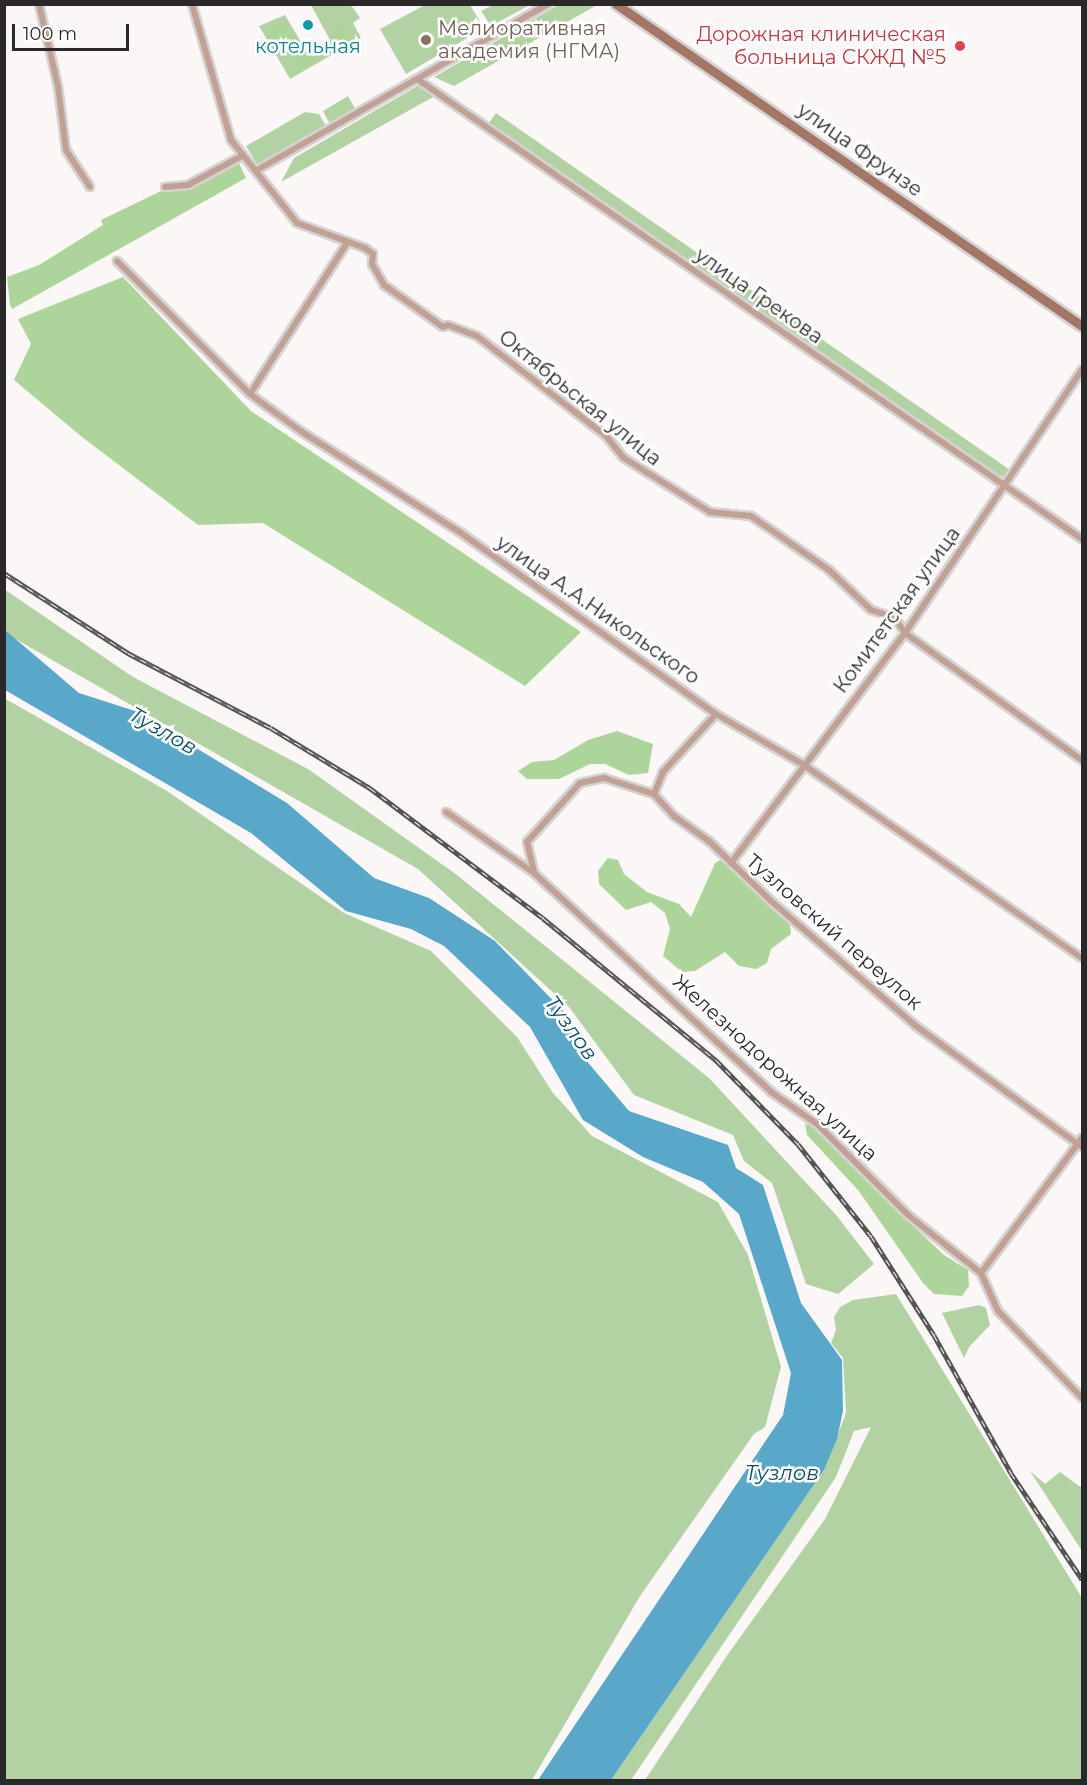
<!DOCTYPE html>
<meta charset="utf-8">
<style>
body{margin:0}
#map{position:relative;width:1087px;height:1785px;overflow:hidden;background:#fbf7f6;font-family:Montserrat,sans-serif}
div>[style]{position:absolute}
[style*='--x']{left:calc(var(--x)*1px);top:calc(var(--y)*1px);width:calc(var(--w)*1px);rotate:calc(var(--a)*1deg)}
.green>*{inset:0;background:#b3d2a3}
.forest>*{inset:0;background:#aed599}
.water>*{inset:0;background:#59a7c9}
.roads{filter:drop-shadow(2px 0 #d5d2d1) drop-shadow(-2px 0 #d5d2d1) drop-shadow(0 2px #d5d2d1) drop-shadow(0 -2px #d5d2d1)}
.street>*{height:6px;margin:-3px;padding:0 3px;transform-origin:3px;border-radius:3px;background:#c1a196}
.secondary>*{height:9px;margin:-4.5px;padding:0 4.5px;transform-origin:4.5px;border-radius:4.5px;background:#a47666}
.rail>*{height:4.5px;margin-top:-2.25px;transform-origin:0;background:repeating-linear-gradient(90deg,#fff 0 7px,#565454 0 14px);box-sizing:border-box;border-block:2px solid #565454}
.dots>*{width:16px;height:16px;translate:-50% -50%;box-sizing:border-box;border:3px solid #fff;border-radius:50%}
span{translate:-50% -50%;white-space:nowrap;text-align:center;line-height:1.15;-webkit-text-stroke:5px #fff;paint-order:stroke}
.education-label{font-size:20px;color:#785e54}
.left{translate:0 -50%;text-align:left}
.health-label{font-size:20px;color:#be3a42}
.right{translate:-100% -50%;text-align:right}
.culture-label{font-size:20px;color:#0d838f}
.street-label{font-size:20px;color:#2a2828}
.water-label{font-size:21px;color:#0a4e66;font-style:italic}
.frame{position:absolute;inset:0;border:6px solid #2a2828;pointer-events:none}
.scale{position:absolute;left:12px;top:24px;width:117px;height:27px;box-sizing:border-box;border:3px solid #2a2828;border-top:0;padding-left:8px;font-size:18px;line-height:21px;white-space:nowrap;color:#2a2828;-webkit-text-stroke:4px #fff;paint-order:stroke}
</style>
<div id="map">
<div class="green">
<div style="clip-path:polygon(560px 4px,597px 5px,454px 86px,434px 77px)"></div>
<div style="clip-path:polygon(311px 5px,351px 5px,360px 18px,353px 23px,361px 38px,290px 79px,259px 26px,285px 15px,308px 54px,330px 40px)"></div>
<div style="clip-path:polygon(425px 5px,470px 5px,484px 28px,406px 74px,380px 29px)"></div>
<div style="clip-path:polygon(493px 5px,493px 4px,530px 5px,491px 26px,481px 11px)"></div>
<div style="clip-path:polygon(419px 85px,433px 97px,281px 182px,294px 158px)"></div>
<div style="clip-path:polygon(348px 96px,357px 112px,331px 126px,323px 111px)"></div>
<div style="clip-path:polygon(305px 112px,319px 114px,327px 128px,259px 167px,246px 146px)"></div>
<div style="clip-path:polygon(496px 113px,1010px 470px,1005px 476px,998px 476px,488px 124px)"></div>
<div style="clip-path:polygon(4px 589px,133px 677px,308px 769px,457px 875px,709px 1078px,837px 1216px,874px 1264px,838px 1294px,806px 1284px,772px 1183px,744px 1161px,733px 1135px,634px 1095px,569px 1007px,418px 869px,5px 633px)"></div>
<div style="clip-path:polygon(4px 698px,167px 791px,344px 913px,431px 951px,517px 1037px,553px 1093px,592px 1136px,718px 1202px,748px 1255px,781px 1367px,765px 1427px,754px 1434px,640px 1596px,532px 1780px,5px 1780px)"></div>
<div style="clip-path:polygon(896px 1294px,1082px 1598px,1082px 1780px,645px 1780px,728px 1654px,825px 1519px,871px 1427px,854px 1431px,836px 1477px,631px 1780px,611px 1780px,824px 1470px,846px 1413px,843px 1358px,831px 1343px,836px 1330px,834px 1317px,840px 1307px,853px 1300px)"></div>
<div style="clip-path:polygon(979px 1305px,986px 1308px,990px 1325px,969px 1347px,964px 1358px,942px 1313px)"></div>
<div style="clip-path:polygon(1030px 1471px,1045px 1484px,1060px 1472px,1082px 1488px,1082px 1551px)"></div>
</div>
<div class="forest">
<div style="clip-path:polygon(284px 21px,306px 56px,321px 54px,327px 48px,339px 23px,344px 21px,351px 40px,296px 73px,290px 66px,299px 51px,287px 39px,274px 38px,266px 30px)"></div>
<div style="clip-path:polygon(238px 161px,246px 178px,12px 309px,10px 305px,7px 277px,39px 265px,103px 225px,101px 220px,163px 190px,188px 189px)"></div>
<div style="clip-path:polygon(123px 277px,251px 411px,581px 632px,525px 686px,263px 523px,198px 525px,82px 437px,14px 380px,31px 344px,18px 319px)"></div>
<div style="clip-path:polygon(617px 731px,653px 744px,648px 773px,629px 775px,605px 764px,590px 764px,559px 779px,527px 779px,518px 771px,532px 762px,554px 760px,588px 740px)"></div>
<div style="clip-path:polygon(608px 858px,618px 860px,624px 874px,647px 892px,679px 904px,691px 917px,715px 863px,722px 859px,790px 925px,791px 934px,771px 949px,767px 963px,756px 969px,739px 966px,725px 952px,695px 971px,682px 972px,663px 956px,670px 929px,665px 913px,651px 902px,626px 910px,599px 884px,598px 871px)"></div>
<div style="clip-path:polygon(805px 1124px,813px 1126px,843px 1152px,890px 1204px,944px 1255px,968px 1270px,969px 1286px,962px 1296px,934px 1294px,923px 1283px,858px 1190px,807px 1135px)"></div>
</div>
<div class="water">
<div style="clip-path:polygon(5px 630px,79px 693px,135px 711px,287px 803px,374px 878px,429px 898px,495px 941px,570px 1018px,574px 1046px,629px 1111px,728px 1145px,736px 1168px,763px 1185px,801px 1303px,842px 1360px,843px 1411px,837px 1439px,824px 1470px,611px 1780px,538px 1780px,783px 1415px,791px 1373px,739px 1214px,703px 1182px,643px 1157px,583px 1120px,530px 1027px,444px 946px,411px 929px,346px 911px,251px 833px,5px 690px)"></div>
</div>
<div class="roads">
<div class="street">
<div style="--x:39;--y:4;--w:84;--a:77"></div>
<div style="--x:58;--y:86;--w:64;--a:82.9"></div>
<div style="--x:66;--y:150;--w:44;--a:57"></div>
<div style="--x:192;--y:4;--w:141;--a:74"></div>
<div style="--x:231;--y:140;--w:106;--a:51.5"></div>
<div style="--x:297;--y:223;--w:72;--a:20.2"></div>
<div style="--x:365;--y:248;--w:10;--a:37"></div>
<div style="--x:373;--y:254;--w:10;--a:96"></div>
<div style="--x:372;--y:264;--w:24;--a:60"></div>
<div style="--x:384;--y:285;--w:72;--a:35.4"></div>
<div style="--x:443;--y:327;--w:5;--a:-22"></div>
<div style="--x:448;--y:325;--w:31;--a:21"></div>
<div style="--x:477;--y:336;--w:163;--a:37.8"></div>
<div style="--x:606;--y:436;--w:28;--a:51"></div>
<div style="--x:624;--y:458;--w:102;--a:32.1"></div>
<div style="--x:710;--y:512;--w:41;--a:5.6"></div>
<div style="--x:751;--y:516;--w:95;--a:34.7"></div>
<div style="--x:829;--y:570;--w:58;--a:43.6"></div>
<div style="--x:871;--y:610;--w:25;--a:18"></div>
<div style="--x:895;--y:618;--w:18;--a:56"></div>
<div style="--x:905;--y:633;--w:218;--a:35.7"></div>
<div style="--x:417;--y:79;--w:809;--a:34.67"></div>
<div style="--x:257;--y:170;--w:335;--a:-29.7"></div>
<div style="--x:165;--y:187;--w:23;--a:-5"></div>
<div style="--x:188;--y:185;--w:61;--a:-28.2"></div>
<div style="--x:117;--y:261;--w:188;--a:45"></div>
<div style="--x:250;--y:394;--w:64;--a:36.2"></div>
<div style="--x:302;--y:432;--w:188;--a:32.4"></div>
<div style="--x:461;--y:533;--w:313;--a:35.4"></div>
<div style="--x:716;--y:714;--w:102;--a:30.1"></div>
<div style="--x:804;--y:765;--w:338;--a:34.8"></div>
<div style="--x:250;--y:394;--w:179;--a:-57.3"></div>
<div style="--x:716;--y:714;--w:79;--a:132.4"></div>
<div style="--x:663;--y:772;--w:24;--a:112"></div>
<div style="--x:654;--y:794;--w:30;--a:48"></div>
<div style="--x:674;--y:816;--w:44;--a:35.8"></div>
<div style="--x:710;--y:842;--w:85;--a:44"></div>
<div style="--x:771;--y:901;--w:191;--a:40.8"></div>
<div style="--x:916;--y:1026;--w:205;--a:36.1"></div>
<div style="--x:446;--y:812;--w:107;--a:34.7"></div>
<div style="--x:534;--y:873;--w:323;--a:42.7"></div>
<div style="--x:771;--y:1092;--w:56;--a:34.8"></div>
<div style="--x:817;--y:1124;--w:129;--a:45"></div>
<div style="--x:908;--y:1215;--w:93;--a:38.5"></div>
<div style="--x:981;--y:1273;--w:42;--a:65.9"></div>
<div style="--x:998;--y:1311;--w:121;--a:46"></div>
<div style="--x:731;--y:863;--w:288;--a:-52.9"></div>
<div style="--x:905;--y:633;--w:317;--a:-56.1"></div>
<div style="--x:534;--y:872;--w:31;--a:-103"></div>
<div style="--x:527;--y:842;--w:79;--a:-48.1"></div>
<div style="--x:580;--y:783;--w:25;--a:-12"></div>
<div style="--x:604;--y:778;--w:52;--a:17.7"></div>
<div style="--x:981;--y:1273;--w:169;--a:-53.2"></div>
</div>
<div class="secondary">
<div style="--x:616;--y:4;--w:566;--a:34.64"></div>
</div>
</div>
<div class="rail">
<div style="--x:4;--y:573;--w:148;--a:32.8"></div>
<div style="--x:128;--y:653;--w:161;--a:27.7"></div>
<div style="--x:271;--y:728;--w:116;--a:31.2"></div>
<div style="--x:370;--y:788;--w:216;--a:36.9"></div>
<div style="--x:543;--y:918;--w:224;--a:39.4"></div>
<div style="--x:716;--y:1060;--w:117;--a:45.7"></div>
<div style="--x:798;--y:1144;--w:117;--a:51.6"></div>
<div style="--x:871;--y:1236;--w:117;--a:57.5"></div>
<div style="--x:934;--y:1335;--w:158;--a:60.8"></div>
<div style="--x:1011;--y:1473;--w:128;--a:56.2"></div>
</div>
<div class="dots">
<div style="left:308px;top:25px;background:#0f9aa8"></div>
<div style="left:426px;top:40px;background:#8d6e63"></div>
<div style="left:960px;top:46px;background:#e0444e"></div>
</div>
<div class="education-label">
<span class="left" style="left:438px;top:40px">Мелиоративная<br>академия (НГМА)</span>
</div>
<div class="health-label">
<span class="right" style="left:946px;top:46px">Дорожная клиническая<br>больница СКЖД №5</span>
</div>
<div class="culture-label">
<span style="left:308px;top:46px">котельная</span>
</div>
<div class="street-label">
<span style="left:860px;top:150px;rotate:35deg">улица Фрунзе</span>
<span style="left:759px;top:296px;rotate:35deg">улица Грекова</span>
<span style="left:580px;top:398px;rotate:39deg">Октябрьская улица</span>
<span style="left:598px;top:610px;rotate:35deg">улица А.А.Никольского</span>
<span style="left:897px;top:610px;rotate:-54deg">Комитетская улица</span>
<span style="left:834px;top:932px;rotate:41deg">Тузловский переулок</span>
<span style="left:775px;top:1068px;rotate:42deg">Железнодорожная улица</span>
</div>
<div class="water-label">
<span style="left:163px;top:731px;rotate:30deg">Тузлов</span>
<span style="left:571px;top:1028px;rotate:54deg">Тузлов</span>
<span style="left:782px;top:1473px">Тузлов</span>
</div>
<div class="frame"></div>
<div class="scale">100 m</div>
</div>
